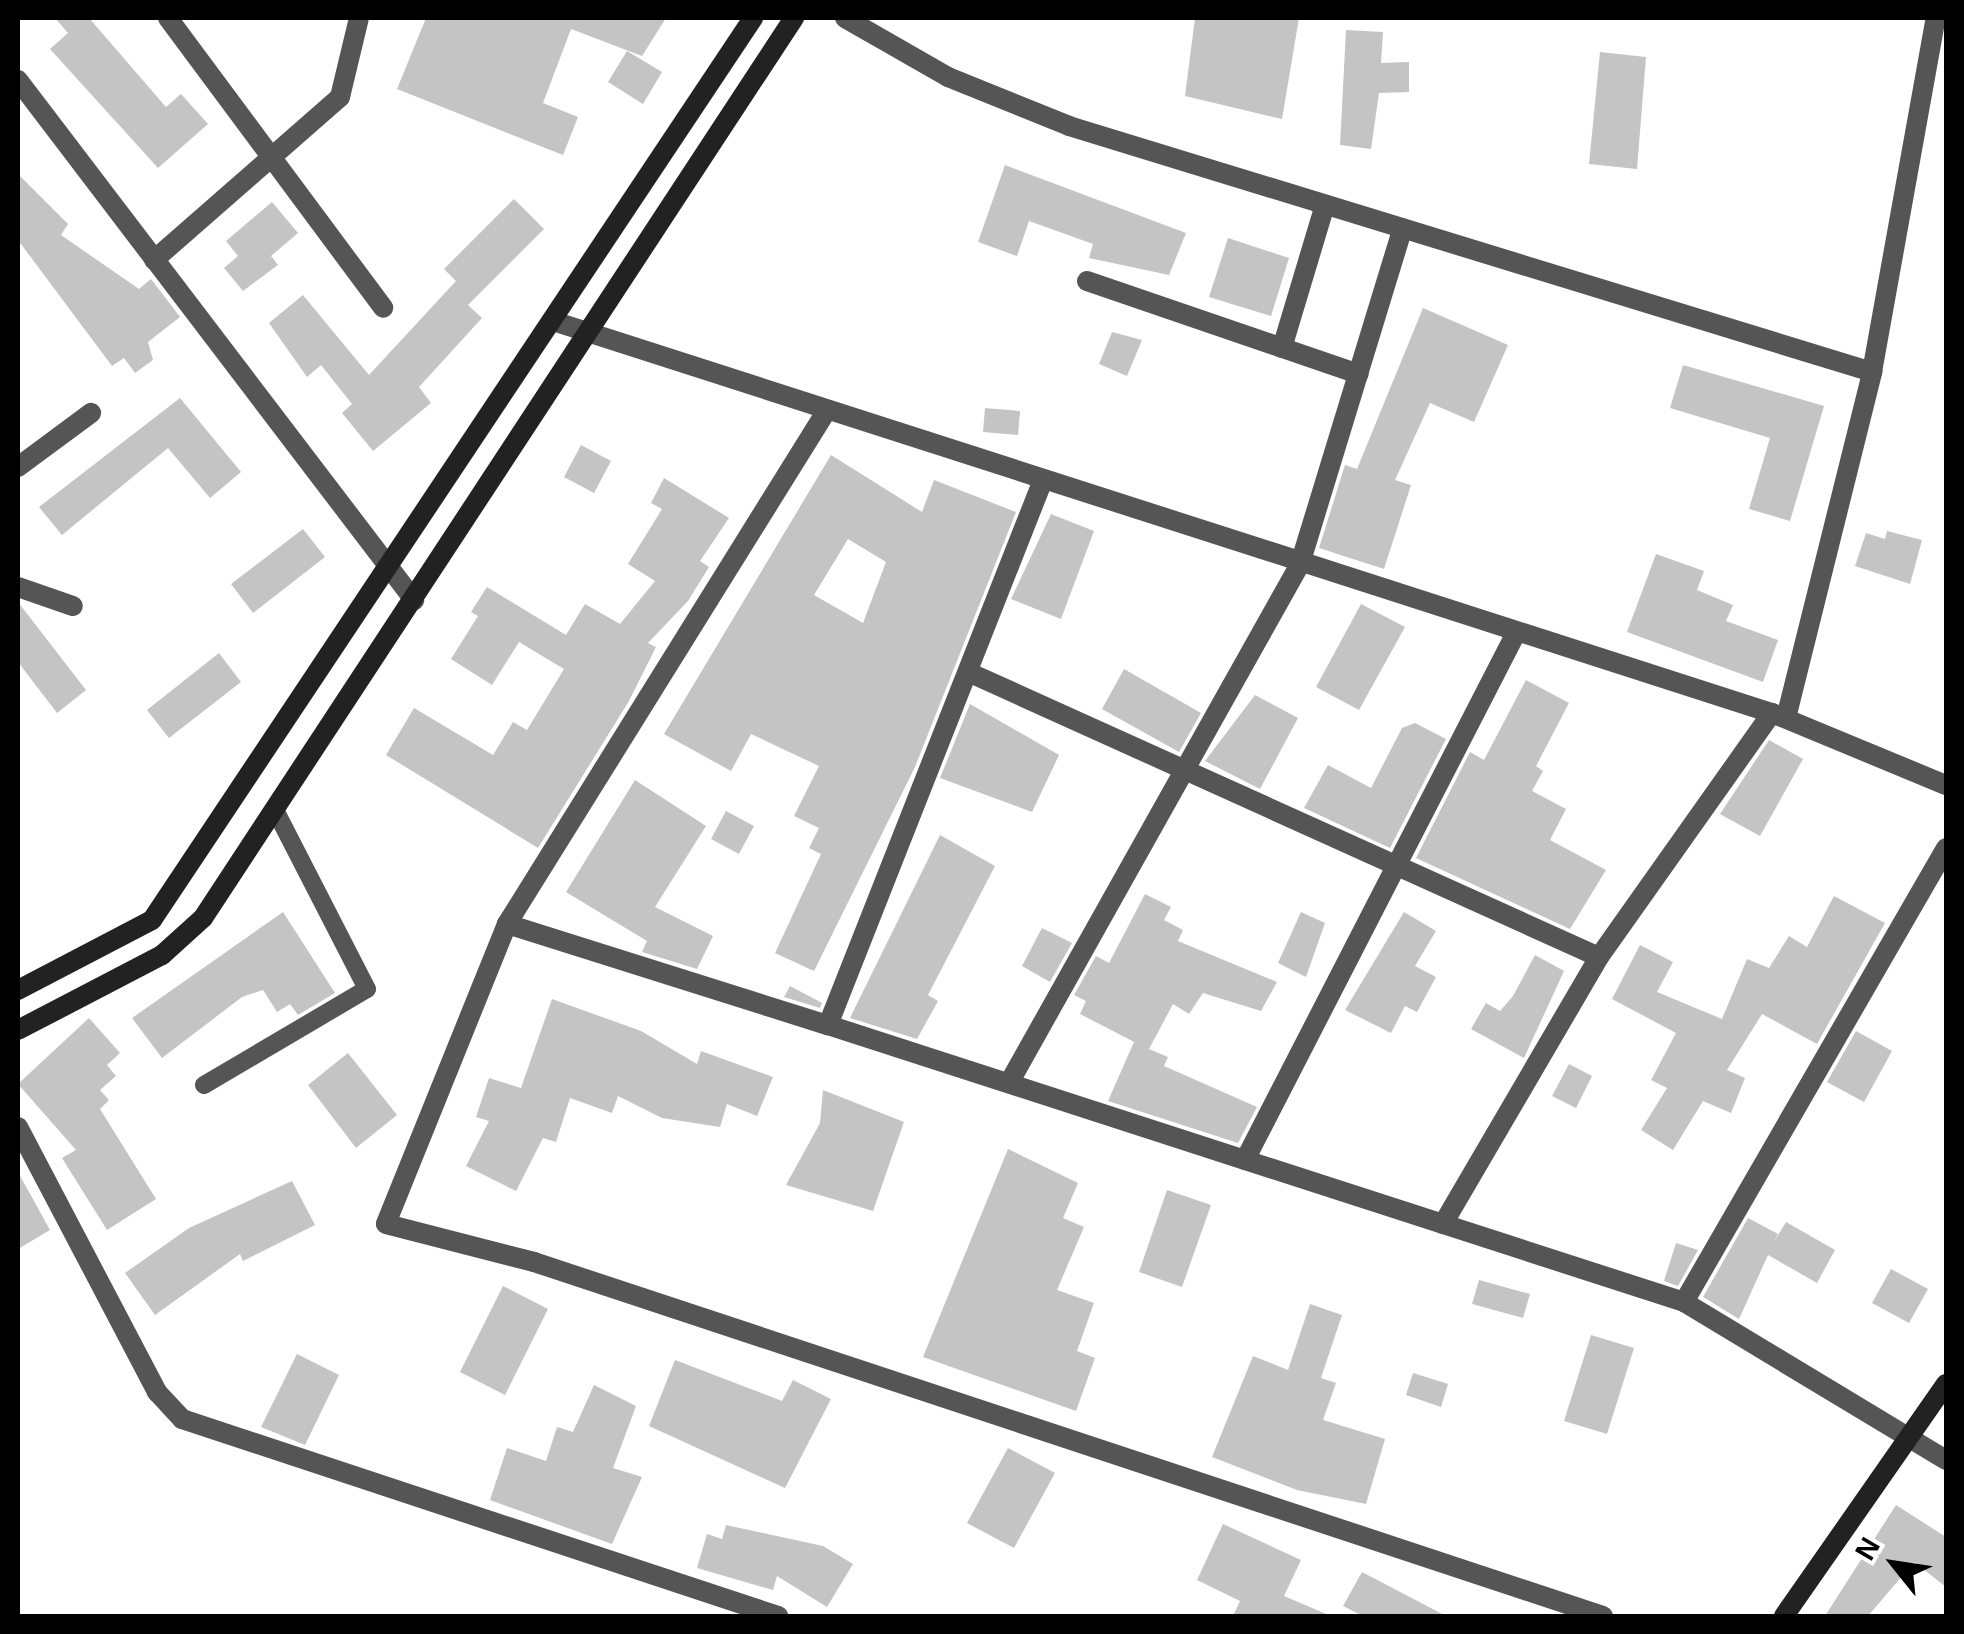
<!DOCTYPE html>
<style>
body{margin:0}
#map{position:relative;width:1964px;height:1634px;overflow:hidden;background:#fff;font-family:Arial,sans-serif}
div>[style]{position:absolute}
[style*='--x']{left:calc(var(--x)*1px);top:calc(var(--y)*1px);width:calc(var(--w)*1px);rotate:calc(var(--a)*1deg)}
.building>*{inset:0;background:#c4c4c4}
.lane>*{height:18px;margin:-9px;padding:0 9px;transform-origin:9px;border-radius:9px;background:#555}
.street>*{height:20px;margin:-10px;padding:0 10px;transform-origin:10px;border-radius:10px;background:#555}
.secondary>*{height:20px;margin:-10px;padding:0 10px;transform-origin:10px;border-radius:10px;background:#222}
span{translate:-50% -50%;white-space:nowrap;text-align:center;line-height:1.15;-webkit-text-stroke:8px #fff;paint-order:stroke}
.frame{position:absolute;inset:0;border:20px solid #000;pointer-events:none}
.north{position:absolute;left:1844px;top:1514px;width:100px;height:100px;-webkit-text-stroke:8px #fff;paint-order:stroke;rotate:300deg;font-size:28px;font-weight:700;line-height:40px;text-align:center;color:#000}
.north::after{content:'';display:block;margin:auto;width:35px;height:45px;background:#000;clip-path:polygon(50% 0,100% 100%,50% 72%,0 100%)}
</style>
<div id="map">
<div class="building">
<div style="clip-path:polygon(55px 18px,89px 18px,166px 107px,181px 94px,208px 124px,158px 168px,50px 49px,68px 33px)"></div>
<div style="clip-path:polygon(426px 18px,666px 18px,642px 56px,571px 29px,543px 103px,578px 117px,563px 155px,397px 89px)"></div>
<div style="clip-path:polygon(1195px 18px,1299px 18px,1282px 119px,1185px 96px)"></div>
<div style="clip-path:polygon(1346px 30px,1383px 32px,1381px 63px,1409px 62px,1409px 92px,1379px 93px,1371px 149px,1340px 145px)"></div>
<div style="clip-path:polygon(627px 51px,662px 72px,643px 104px,608px 82px)"></div>
<div style="clip-path:polygon(1600px 52px,1646px 57px,1637px 169px,1589px 164px)"></div>
<div style="clip-path:polygon(1005px 165px,1186px 233px,1169px 275px,1089px 258px,1093px 244px,1029px 221px,1017px 256px,978px 242px)"></div>
<div style="clip-path:polygon(18px 174px,68px 224px,61px 235px,139px 289px,151px 279px,180px 317px,148px 342px,153px 360px,135px 373px,124px 358px,112px 366px,18px 240px)"></div>
<div style="clip-path:polygon(514px 199px,544px 229px,468px 305px,482px 318px,419px 387px,431px 403px,373px 451px,342px 413px,352px 404px,321px 365px,307px 377px,269px 323px,303px 295px,369px 375px,456px 281px,444px 269px)"></div>
<div style="clip-path:polygon(272px 202px,298px 233px,271px 256px,278px 265px,243px 291px,224px 268px,238px 256px,226px 241px)"></div>
<div style="clip-path:polygon(1228px 238px,1289px 258px,1271px 316px,1209px 297px)"></div>
<div style="clip-path:polygon(1423px 308px,1508px 345px,1474px 422px,1430px 403px,1395px 480px,1411px 485px,1384px 569px,1319px 548px,1345px 465px,1357px 469px)"></div>
<div style="clip-path:polygon(1112px 332px,1142px 340px,1127px 376px,1099px 364px)"></div>
<div style="clip-path:polygon(1683px 365px,1824px 406px,1790px 521px,1749px 509px,1770px 438px,1670px 408px)"></div>
<div style="clip-path:polygon(180px 398px,241px 472px,210px 498px,168px 448px,62px 535px,39px 507px)"></div>
<div style="clip-path:polygon(985px 408px,1020px 411px,1018px 435px,983px 432px)"></div>
<div style="clip-path:polygon(581px 445px,611px 461px,594px 493px,564px 477px)"></div>
<div style="clip-path:polygon(evenodd,831px 455px,922px 512px,934px 480px,1016px 512px,915px 767px,814px 971px,775px 953px,821px 854px,809px 848px,819px 828px,794px 816px,819px 766px,751px 734px,731px 771px,664px 734px,831px 455px,848px 539px,886px 562px,863px 623px,814px 595px,848px 539px)"></div>
<div style="clip-path:polygon(664px 478px,729px 518px,700px 561px,709px 567px,688px 601px,648px 643px,656px 647px,629px 701px,538px 848px,386px 755px,414px 708px,493px 755px,513px 722px,527px 730px,564px 669px,519px 642px,492px 685px,451px 659px,478px 616px,471px 612px,487px 587px,566px 635px,585px 604px,620px 624px,655px 581px,628px 564px,662px 509px,651px 503px)"></div>
<div style="clip-path:polygon(1051px 514px,1094px 531px,1061px 619px,1011px 599px)"></div>
<div style="clip-path:polygon(303px 529px,325px 557px,253px 613px,231px 584px)"></div>
<div style="clip-path:polygon(1887px 531px,1922px 540px,1910px 584px,1855px 566px,1866px 533px,1885px 539px)"></div>
<div style="clip-path:polygon(1656px 554px,1704px 571px,1697px 590px,1733px 605px,1726px 621px,1778px 640px,1763px 682px,1627px 632px)"></div>
<div style="clip-path:polygon(18px 602px,86px 690px,57px 713px,18px 662px)"></div>
<div style="clip-path:polygon(1361px 604px,1405px 627px,1359px 710px,1316px 687px)"></div>
<div style="clip-path:polygon(219px 653px,241px 682px,169px 738px,147px 710px)"></div>
<div style="clip-path:polygon(1124px 669px,1201px 713px,1179px 752px,1102px 709px)"></div>
<div style="clip-path:polygon(1526px 680px,1569px 703px,1536px 766px,1543px 771px,1532px 791px,1566px 809px,1550px 840px,1606px 870px,1570px 929px,1416px 858px,1470px 752px,1484px 760px)"></div>
<div style="clip-path:polygon(1255px 695px,1298px 718px,1260px 789px,1205px 761px)"></div>
<div style="clip-path:polygon(970px 704px,1059px 755px,1032px 812px,940px 778px)"></div>
<div style="clip-path:polygon(1415px 723px,1446px 739px,1390px 848px,1304px 808px,1328px 765px,1371px 788px,1402px 728px)"></div>
<div style="clip-path:polygon(1769px 740px,1803px 759px,1760px 836px,1720px 814px)"></div>
<div style="clip-path:polygon(635px 780px,706px 826px,655px 907px,713px 936px,697px 969px,642px 952px,647px 941px,566px 892px)"></div>
<div style="clip-path:polygon(726px 811px,754px 826px,739px 854px,711px 839px)"></div>
<div style="clip-path:polygon(940px 835px,995px 866px,928px 995px,938px 1001px,917px 1039px,850px 1018px)"></div>
<div style="clip-path:polygon(1145px 894px,1171px 907px,1164px 920px,1183px 930px,1178px 941px,1277px 982px,1261px 1011px,1203px 993px,1189px 1014px,1173px 1004px,1149px 1049px,1168px 1057px,1164px 1066px,1257px 1107px,1238px 1143px,1108px 1101px,1134px 1042px,1142px 1046px,1080px 1014px,1086px 1001px,1074px 995px,1096px 956px,1109px 963px)"></div>
<div style="clip-path:polygon(1834px 896px,1885px 923px,1817px 1044px,1762px 1014px,1727px 1070px,1745px 1078px,1731px 1113px,1703px 1101px,1673px 1150px,1641px 1130px,1667px 1088px,1651px 1080px,1676px 1033px,1612px 999px,1640px 945px,1673px 962px,1657px 992px,1722px 1019px,1747px 959px,1769px 968px,1789px 936px,1807px 947px)"></div>
<div style="clip-path:polygon(283px 912px,335px 993px,298px 1015px,290px 1004px,277px 1012px,263px 990px,242px 997px,162px 1058px,132px 1018px)"></div>
<div style="clip-path:polygon(1301px 912px,1325px 923px,1306px 977px,1278px 963px)"></div>
<div style="clip-path:polygon(1404px 912px,1436px 931px,1415px 966px,1436px 977px,1417px 1012px,1405px 1006px,1391px 1033px,1345px 1010px)"></div>
<div style="clip-path:polygon(1042px 928px,1072px 943px,1050px 982px,1022px 966px)"></div>
<div style="clip-path:polygon(1535px 955px,1564px 971px,1524px 1058px,1471px 1029px,1486px 1003px,1500px 1011px,1513px 996px)"></div>
<div style="clip-path:polygon(790px 986px,822px 1003px,820px 1008px,784px 997px)"></div>
<div style="clip-path:polygon(552px 999px,641px 1031px,697px 1064px,701px 1051px,773px 1077px,757px 1116px,727px 1104px,720px 1127px,662px 1118px,618px 1096px,612px 1113px,570px 1098px,556px 1142px,543px 1138px,516px 1191px,466px 1166px,489px 1121px,476px 1117px,489px 1078px,521px 1088px)"></div>
<div style="clip-path:polygon(89px 1018px,120px 1053px,107px 1065px,116px 1076px,100px 1090px,109px 1100px,100px 1109px,156px 1199px,107px 1230px,62px 1158px,76px 1150px,18px 1084px)"></div>
<div style="clip-path:polygon(1856px 1031px,1892px 1051px,1864px 1102px,1827px 1082px)"></div>
<div style="clip-path:polygon(348px 1053px,397px 1115px,356px 1148px,308px 1085px)"></div>
<div style="clip-path:polygon(1569px 1064px,1592px 1076px,1576px 1108px,1552px 1096px)"></div>
<div style="clip-path:polygon(823px 1090px,904px 1122px,873px 1211px,786px 1185px,820px 1123px)"></div>
<div style="clip-path:polygon(1008px 1149px,1078px 1183px,1063px 1218px,1084px 1227px,1057px 1290px,1094px 1303px,1077px 1351px,1095px 1358px,1076px 1411px,923px 1357px)"></div>
<div style="clip-path:polygon(18px 1172px,50px 1230px,18px 1249px)"></div>
<div style="clip-path:polygon(292px 1181px,315px 1225px,243px 1261px,240px 1254px,155px 1315px,125px 1273px,189px 1228px)"></div>
<div style="clip-path:polygon(1167px 1190px,1211px 1205px,1182px 1287px,1139px 1272px)"></div>
<div style="clip-path:polygon(1748px 1218px,1778px 1234px,1774px 1242px,1786px 1222px,1835px 1250px,1817px 1283px,1768px 1255px,1739px 1319px,1703px 1297px)"></div>
<div style="clip-path:polygon(1676px 1243px,1698px 1250px,1678px 1286px,1664px 1281px)"></div>
<div style="clip-path:polygon(1891px 1269px,1928px 1289px,1909px 1323px,1872px 1303px)"></div>
<div style="clip-path:polygon(1479px 1280px,1530px 1294px,1523px 1318px,1472px 1304px)"></div>
<div style="clip-path:polygon(503px 1286px,548px 1309px,505px 1395px,460px 1372px)"></div>
<div style="clip-path:polygon(1310px 1304px,1342px 1315px,1321px 1378px,1336px 1383px,1323px 1420px,1385px 1439px,1366px 1504px,1297px 1490px,1212px 1457px,1253px 1356px,1288px 1370px)"></div>
<div style="clip-path:polygon(1591px 1335px,1634px 1348px,1607px 1434px,1564px 1421px)"></div>
<div style="clip-path:polygon(297px 1354px,339px 1375px,305px 1445px,261px 1427px)"></div>
<div style="clip-path:polygon(675px 1360px,782px 1401px,793px 1380px,831px 1399px,785px 1488px,649px 1426px)"></div>
<div style="clip-path:polygon(1413px 1373px,1448px 1384px,1441px 1407px,1406px 1395px)"></div>
<div style="clip-path:polygon(594px 1385px,636px 1406px,613px 1468px,642px 1477px,612px 1544px,490px 1500px,507px 1448px,546px 1461px,557px 1427px,573px 1432px)"></div>
<div style="clip-path:polygon(1008px 1448px,1055px 1473px,1014px 1548px,967px 1523px)"></div>
<div style="clip-path:polygon(1896px 1505px,1946px 1537px,1946px 1587px,1914px 1562px,1868px 1616px,1825px 1616px)"></div>
<div style="clip-path:polygon(1223px 1524px,1301px 1560px,1284px 1596px,1331px 1616px,1233px 1616px,1240px 1601px,1197px 1580px)"></div>
<div style="clip-path:polygon(726px 1525px,823px 1546px,853px 1564px,827px 1607px,777px 1576px,773px 1590px,697px 1568px,707px 1534px,722px 1539px)"></div>
<div style="clip-path:polygon(1362px 1572px,1446px 1616px,1363px 1616px,1343px 1606px)"></div>
</div>
<div class="lane">
<div style="--x:204;--y:1085;--w:189;--a:-30.5"></div>
<div style="--x:367;--y:989;--w:201;--a:-117.2"></div>
</div>
<div class="street">
<div style="--x:168;--y:18;--w:361;--a:53.4"></div>
<div style="--x:845;--y:18;--w:119;--a:29.8"></div>
<div style="--x:948;--y:77;--w:131;--a:22"></div>
<div style="--x:1069;--y:126;--w:840;--a:17.03"></div>
<div style="--x:18;--y:80;--w:654;--a:52.71"></div>
<div style="--x:154;--y:260;--w:247;--a:-41.2"></div>
<div style="--x:340;--y:97;--w:81;--a:-76.5"></div>
<div style="--x:1087;--y:281;--w:287;--a:18.9"></div>
<div style="--x:553;--y:321;--w:1280;--a:17.83"></div>
<div style="--x:1772;--y:713;--w:188;--a:22.5"></div>
<div style="--x:1282;--y:348;--w:149;--a:-73.3"></div>
<div style="--x:827;--y:410;--w:605;--a:121.91"></div>
<div style="--x:507;--y:924;--w:323;--a:112"></div>
<div style="--x:386;--y:1224;--w:153;--a:14.4"></div>
<div style="--x:534;--y:1262;--w:1126;--a:18.32"></div>
<div style="--x:18;--y:467;--w:91;--a:-36.5"></div>
<div style="--x:1043;--y:480;--w:586;--a:111.53"></div>
<div style="--x:828;--y:1025;--w:900;--a:17.93"></div>
<div style="--x:1684;--y:1302;--w:306;--a:31.1"></div>
<div style="--x:18;--y:587;--w:58;--a:19.1"></div>
<div style="--x:968;--y:672;--w:692;--a:24.31"></div>
<div style="--x:1786;--y:718;--w:357;--a:-76"></div>
<div style="--x:1872;--y:372;--w:360;--a:-79.8"></div>
<div style="--x:507;--y:924;--w:337;--a:17.5"></div>
<div style="--x:1009;--y:1083;--w:595;--a:-60.72"></div>
<div style="--x:1300;--y:564;--w:351;--a:-73"></div>
<div style="--x:18;--y:1127;--w:299;--a:62.3"></div>
<div style="--x:157;--y:1392;--w:37;--a:47"></div>
<div style="--x:182;--y:1419;--w:628;--a:18.29"></div>
<div style="--x:1245;--y:1160;--w:593;--a:-62.79"></div>
<div style="--x:1443;--y:1224;--w:309;--a:-59.7"></div>
<div style="--x:1599;--y:957;--w:299;--a:-54.7"></div>
<div style="--x:1684;--y:1302;--w:524;--a:-60.01"></div>
</div>
<div class="secondary">
<div style="--x:18;--y:990;--w:151;--a:-27.6"></div>
<div style="--x:152;--y:920;--w:1084;--a:-56.32"></div>
<div style="--x:18;--y:1030;--w:162;--a:-27.5"></div>
<div style="--x:162;--y:955;--w:55;--a:-42.1"></div>
<div style="--x:203;--y:918;--w:1077;--a:-56.71"></div>
<div style="--x:1784;--y:1616;--w:283;--a:-55.1"></div>
</div>
<div class="frame"></div>
<div class="north">N</div>
</div>
